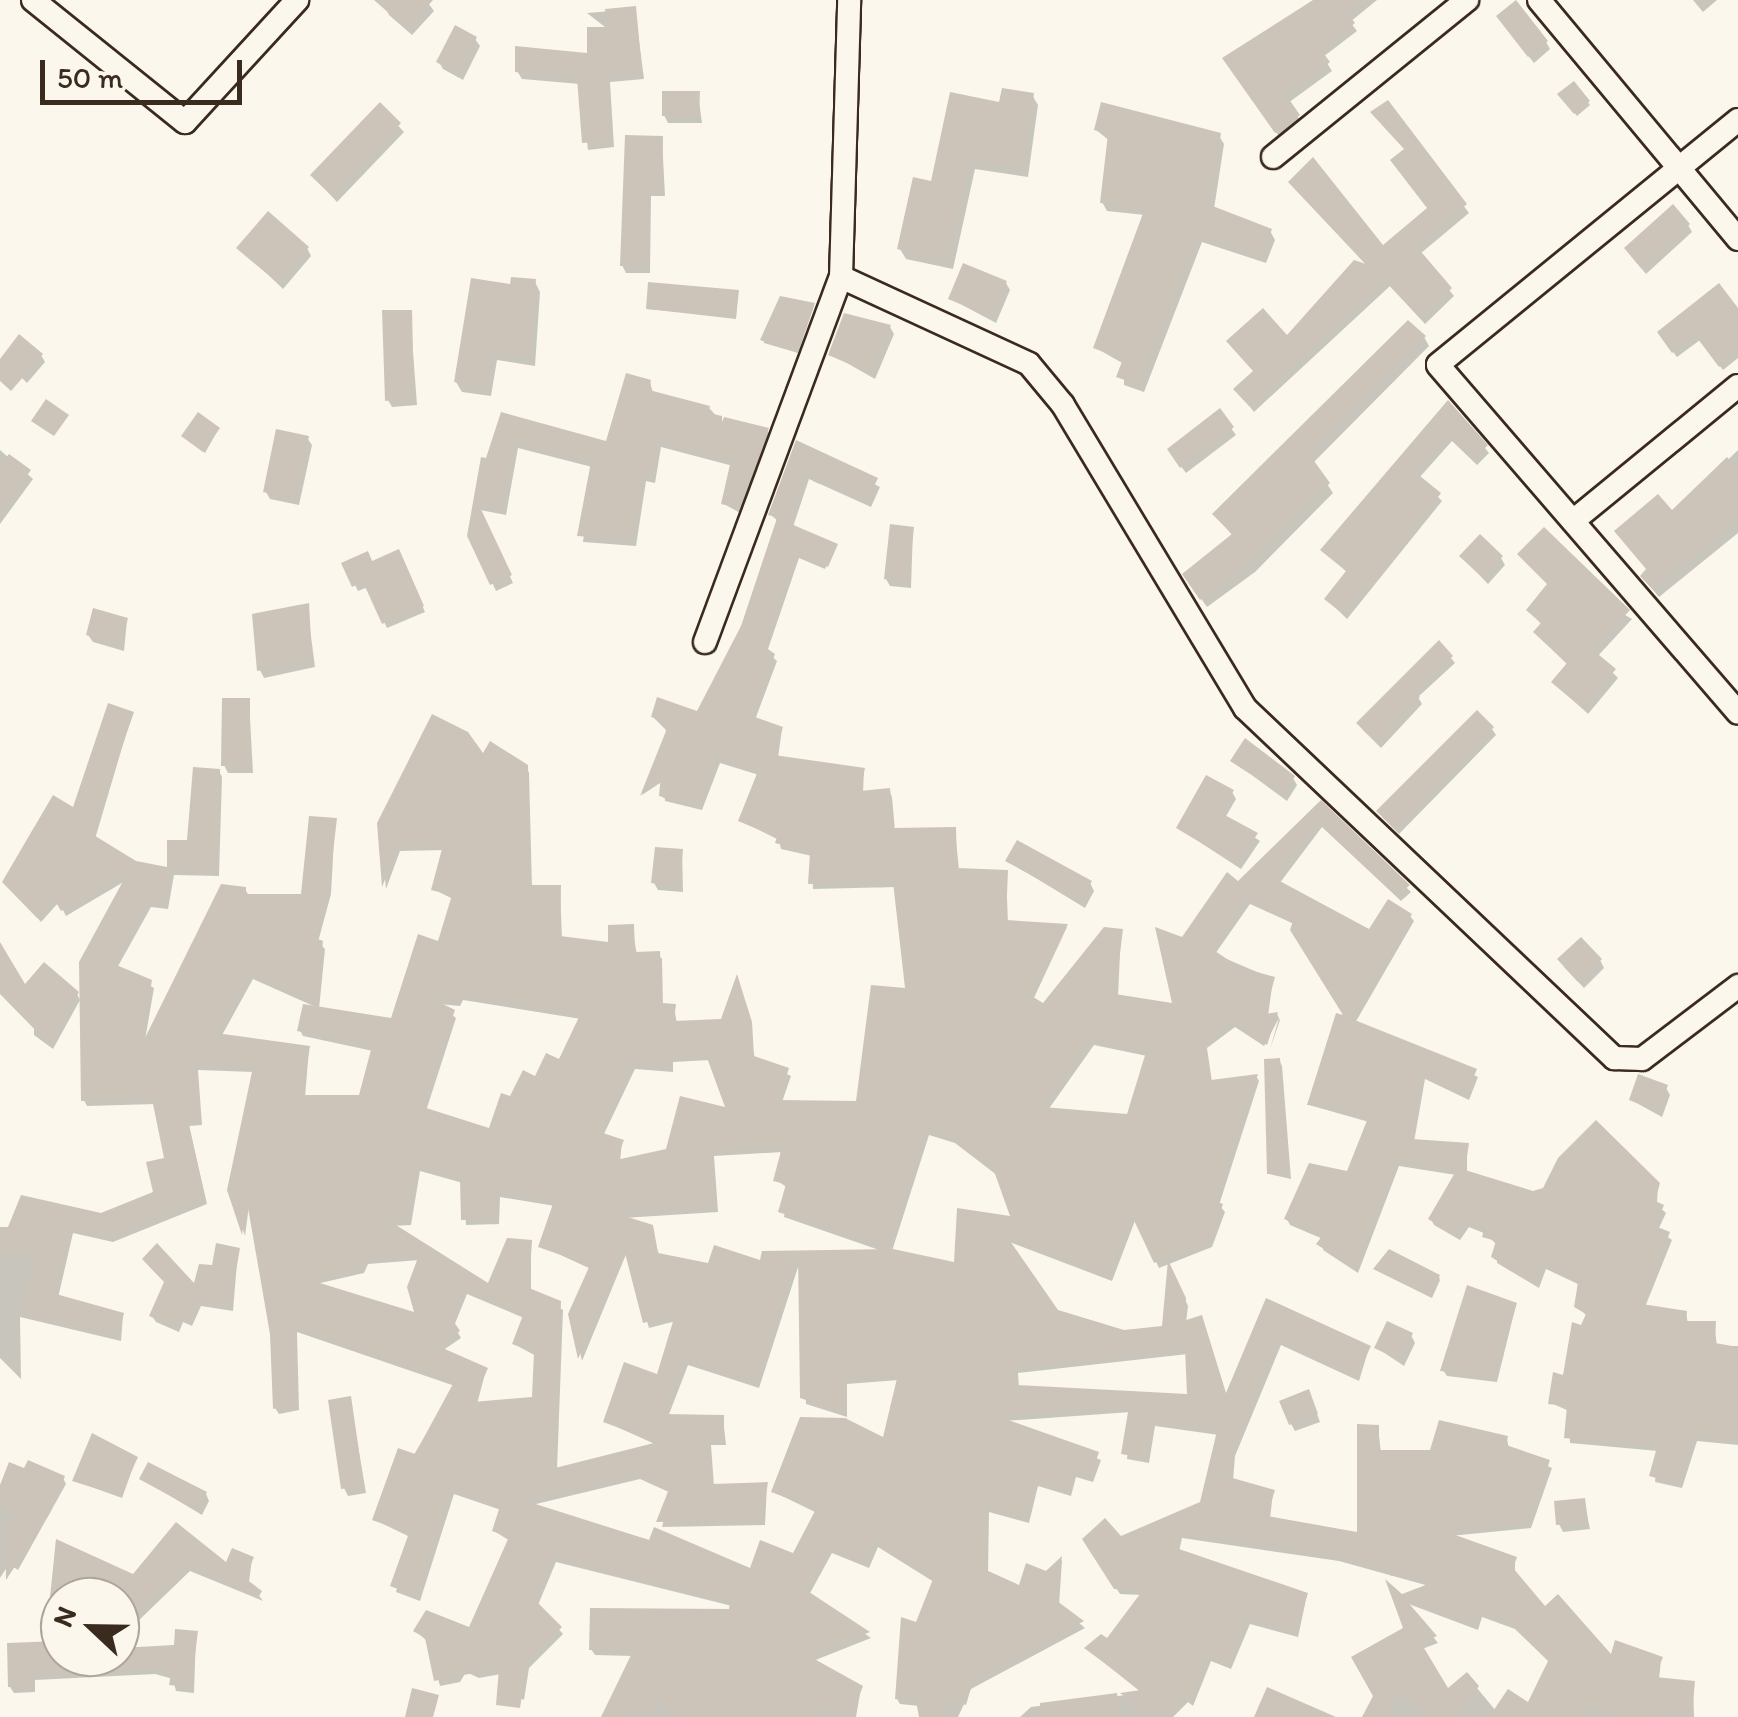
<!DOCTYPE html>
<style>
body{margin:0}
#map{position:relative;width:1738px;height:1717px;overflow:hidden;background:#fbf7ec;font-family:Itim,sans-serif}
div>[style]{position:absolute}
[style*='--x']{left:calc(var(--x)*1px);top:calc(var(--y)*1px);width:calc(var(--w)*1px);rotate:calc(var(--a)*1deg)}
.shadow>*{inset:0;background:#0003}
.building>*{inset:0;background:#ccc4b9}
.roads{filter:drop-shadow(2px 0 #3b2a1e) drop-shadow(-2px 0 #3b2a1e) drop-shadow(0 2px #3b2a1e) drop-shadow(0 -2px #3b2a1e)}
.street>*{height:22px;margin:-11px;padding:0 11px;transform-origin:11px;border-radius:11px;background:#fbf7ec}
span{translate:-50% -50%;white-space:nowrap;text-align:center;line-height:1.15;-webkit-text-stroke:9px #fbf7ec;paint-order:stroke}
.north{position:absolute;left:40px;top:1577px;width:100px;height:100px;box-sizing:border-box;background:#fbf7ec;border:2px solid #aea59a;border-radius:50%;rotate:292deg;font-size:28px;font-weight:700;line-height:40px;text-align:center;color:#3b2a1e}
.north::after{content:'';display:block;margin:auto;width:35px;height:45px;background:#3b2a1e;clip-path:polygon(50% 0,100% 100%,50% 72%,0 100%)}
.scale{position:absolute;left:40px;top:60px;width:202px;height:45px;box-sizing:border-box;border:5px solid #3b2a1e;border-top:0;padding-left:12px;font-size:30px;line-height:35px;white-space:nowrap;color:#3b2a1e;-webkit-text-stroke:8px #fbf7ec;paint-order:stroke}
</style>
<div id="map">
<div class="shadow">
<div style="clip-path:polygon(391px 0,426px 0,434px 11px,412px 35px,389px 15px,385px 7px)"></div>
<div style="clip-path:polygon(1317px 0,1377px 0,1350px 22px,1357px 31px,1323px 57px,1332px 71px,1288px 103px,1302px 123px,1280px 138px,1225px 59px)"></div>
<div style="clip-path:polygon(1693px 0,1717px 0,1703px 12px)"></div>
<div style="clip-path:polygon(635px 9px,644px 79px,610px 82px,614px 147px,588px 150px,580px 84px,522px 79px,517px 71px,589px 56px,590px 29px,605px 27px,587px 13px)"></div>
<div style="clip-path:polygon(1503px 24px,1546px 42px,1550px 49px,1534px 63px)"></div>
<div style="clip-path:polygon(475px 39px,480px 46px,463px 80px,443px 69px,439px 62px)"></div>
<div style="clip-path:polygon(1573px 84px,1590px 105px,1577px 116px,1561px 94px)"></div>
<div style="clip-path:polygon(698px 94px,702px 123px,668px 123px,664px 115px)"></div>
<div style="clip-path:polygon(1032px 95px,1038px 105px,1028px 177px,975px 169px,953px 269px,906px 259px,900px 249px,933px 184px,1001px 105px)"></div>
<div style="clip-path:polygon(1387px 104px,1469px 213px,1420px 254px,1454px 296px,1425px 324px,1390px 286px,1254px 412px,1241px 396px,1287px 339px,1370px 269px,1295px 189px,1382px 248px,1429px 209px)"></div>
<div style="clip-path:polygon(380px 106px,404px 132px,337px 202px,313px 176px)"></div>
<div style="clip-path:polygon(1096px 130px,1219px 136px,1224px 144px,1214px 209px,1270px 231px,1275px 240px,1266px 263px,1202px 242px,1144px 392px,1124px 385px,1124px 364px,1096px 348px,1145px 215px,1107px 211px,1102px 202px,1110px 141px)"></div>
<div style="clip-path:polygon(662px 138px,665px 196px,651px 196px,650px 273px,626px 273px,622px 265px)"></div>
<div style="clip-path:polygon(1688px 225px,1692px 232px,1646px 274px,1631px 256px)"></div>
<div style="clip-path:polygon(240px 248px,307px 248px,311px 256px,283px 289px)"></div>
<div style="clip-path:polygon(535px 282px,540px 292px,535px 366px,497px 360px,491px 396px,462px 392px,456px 382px,512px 287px)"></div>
<div style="clip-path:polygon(1006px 283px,1010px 290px,996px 323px,951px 299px)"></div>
<div style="clip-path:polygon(738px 293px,736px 319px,648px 309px)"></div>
<div style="clip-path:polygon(814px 306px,798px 353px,764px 343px,763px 340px)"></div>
<div style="clip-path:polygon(410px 312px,417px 405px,392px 407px,388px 400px)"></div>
<div style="clip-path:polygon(890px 327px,894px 334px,875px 379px,831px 354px)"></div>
<div style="clip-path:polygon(1738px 327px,1738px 358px,1723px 370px,1700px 340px,1677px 357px,1663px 339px)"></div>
<div style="clip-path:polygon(1424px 337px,1429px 346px,1313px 463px,1333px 493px,1255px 572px,1207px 607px,1190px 583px,1233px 536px,1215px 515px)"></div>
<div style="clip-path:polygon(41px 355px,45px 362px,27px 383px,8px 364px)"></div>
<div style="clip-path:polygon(650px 382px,653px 393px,709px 408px,724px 424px,767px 430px,771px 436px,742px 514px,724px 504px,733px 466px,661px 447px,655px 483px,646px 481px,636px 546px,583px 542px,592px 467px,518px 448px,506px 515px,480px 510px,513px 583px,496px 591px,470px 535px,503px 415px,608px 444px)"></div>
<div style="clip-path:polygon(1448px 403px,1489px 453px,1477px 465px,1452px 441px,1419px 478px,1442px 501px,1347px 619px,1327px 599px,1348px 573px,1324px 550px)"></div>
<div style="clip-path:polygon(1231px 428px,1236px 435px,1186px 473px,1174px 457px)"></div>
<div style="clip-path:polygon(218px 430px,205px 453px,186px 439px)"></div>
<div style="clip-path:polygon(307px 438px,312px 445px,299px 505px,270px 499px,266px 492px)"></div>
<div style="clip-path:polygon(evenodd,798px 444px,880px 487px,871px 507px,809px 479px,793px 527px,834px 546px,825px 569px,799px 558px,767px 652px,777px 661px,755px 720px,782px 729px,778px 758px,864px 770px,863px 793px,889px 791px,892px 797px,895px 831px,955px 830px,959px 870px,1006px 872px,1008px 923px,1067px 927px,1033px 1000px,1043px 1007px,1121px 931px,1118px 997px,1175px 1006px,1183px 940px,1321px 804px,1411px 892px,1401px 901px,1322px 827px,1279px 884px,1370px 932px,1410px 916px,1414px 921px,1355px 1023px,1478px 1077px,1469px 1100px,1425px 1079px,1414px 1142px,1467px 1146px,1467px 1173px,1533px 1193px,1658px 1184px,1657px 1205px,1666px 1213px,1658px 1230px,1672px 1240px,1645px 1307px,1686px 1313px,1688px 1324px,1714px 1323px,1717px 1346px,1738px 1346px,1738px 1445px,1697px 1441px,1682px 1488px,1655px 1482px,1658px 1451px,1570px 1443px,1569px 1411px,1551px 1403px,1588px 1317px,1577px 1306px,1580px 1285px,1546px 1269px,1539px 1288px,1497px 1263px,1497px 1245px,1486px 1234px,1469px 1227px,1460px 1240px,1434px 1225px,1431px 1219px,1456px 1175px,1399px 1166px,1358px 1273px,1323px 1250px,1323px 1239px,1290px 1225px,1287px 1219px,1349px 1174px,1369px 1122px,1309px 1105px,1348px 1020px,1294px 924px,1250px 904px,1215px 954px,1273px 979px,1268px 1016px,1277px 1014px,1280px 1020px,1270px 1049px,1279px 1018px,1264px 1046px,1235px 1027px,1207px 1048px,1212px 1082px,1256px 1076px,1259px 1081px,1219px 1205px,1225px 1212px,1212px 1247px,1159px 1268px,1136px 1218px,1112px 1281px,1007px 1241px,1057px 1312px,1124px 1333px,1164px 1328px,1170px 1268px,1188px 1306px,1186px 1323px,1227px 1398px,1267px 1301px,1369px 1348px,1359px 1381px,1281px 1345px,1235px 1456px,1233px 1481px,1273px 1492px,1270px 1519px,1360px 1535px,1378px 1427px,1381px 1453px,1432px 1452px,1507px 1439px,1509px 1449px,1552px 1468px,1531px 1528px,1450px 1536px,1515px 1559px,1515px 1574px,1545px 1609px,1612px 1659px,1661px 1659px,1659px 1680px,1693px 1683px,1694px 1717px,1365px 1717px,1406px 1629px,1401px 1597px,1429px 1586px,1339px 1561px,1182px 1538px,1179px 1552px,1307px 1595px,1298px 1637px,1250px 1624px,1231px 1669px,1211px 1661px,1193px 1706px,1188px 1702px,1173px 1717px,1020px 1717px,1031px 1707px,1142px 1693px,1087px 1649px,1107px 1641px,1142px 1595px,1120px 1594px,1085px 1539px,1121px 1539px,1202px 1504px,1219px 1435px,1155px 1426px,1149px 1463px,1127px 1459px,1131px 1412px,1004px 1421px,1101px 1460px,1093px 1482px,1076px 1477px,1071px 1496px,1038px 1486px,1029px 1523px,989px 1512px,988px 1574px,1021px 1588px,1062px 1560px,1059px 1606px,1085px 1628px,971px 1689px,958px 1717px,927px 1717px,940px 1708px,900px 1704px,897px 1699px,934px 1582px,878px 1547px,869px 1568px,832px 1553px,809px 1595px,871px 1638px,813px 1661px,861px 1688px,856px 1717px,617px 1717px,633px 1656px,595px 1655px,591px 1649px,732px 1612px,732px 1606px,556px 1562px,538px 1605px,563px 1634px,529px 1668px,524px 1700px,504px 1690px,501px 1674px,479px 1678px,466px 1672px,460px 1682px,440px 1686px,428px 1642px,416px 1631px,470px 1630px,510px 1541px,494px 1531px,501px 1510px,454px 1494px,420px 1601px,396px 1592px,410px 1537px,375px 1520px,455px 1386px,297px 1332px,299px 1410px,279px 1414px,275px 1408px,273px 1333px,249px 1206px,245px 1236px,230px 1190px,254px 1072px,198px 1070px,202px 1125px,189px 1126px,207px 1204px,113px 1242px,73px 1233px,58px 1298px,123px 1315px,121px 1341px,20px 1317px,21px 1379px,0 1358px,0 1230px,101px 1216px,156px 1193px,166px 1159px,156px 1104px,87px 1106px,84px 1100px,127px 880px,66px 916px,59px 902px,41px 922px,5px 882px,74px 811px,132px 714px,95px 839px,135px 863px,169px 870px,190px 843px,219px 771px,222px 777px,219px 876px,174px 875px,168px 909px,151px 907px,117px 968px,154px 988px,145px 1040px,245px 889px,249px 896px,303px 897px,335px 821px,331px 894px,318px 942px,325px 949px,319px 1009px,392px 1021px,439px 944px,453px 899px,433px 889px,444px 850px,400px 851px,386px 889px,380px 824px,483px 758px,526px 766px,529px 773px,532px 888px,560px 888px,562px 939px,610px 945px,632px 927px,637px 955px,658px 954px,662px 959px,663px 1006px,674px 1007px,677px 1024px,723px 1021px,739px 983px,755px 1059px,791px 1076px,782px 1102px,858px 1103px,908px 991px,896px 887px,813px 889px,812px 856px,781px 849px,779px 840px,741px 821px,759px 775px,720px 763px,702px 810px,665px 801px,663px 781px,642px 795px,668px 732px,653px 717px,698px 714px,743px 627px,779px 522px,771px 515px,798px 444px,253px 979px,318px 1008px,300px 1030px,303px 1036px,373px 1051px,361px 1097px,305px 1097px,309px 1049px,221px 1037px,253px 979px,798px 444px,463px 1000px,581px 1019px,560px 1063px,511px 1099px,491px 1131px,426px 1111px,456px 1018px,438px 1004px,460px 1006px,463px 1000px,798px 444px,1094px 1045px,1147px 1056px,1129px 1116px,1048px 1110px,1094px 1045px,798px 444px,710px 1060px,729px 1110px,668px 1151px,620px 1162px,622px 1142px,603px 1136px,635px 1069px,673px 1072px,673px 1062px,710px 1060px,798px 444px,929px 1135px,955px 1143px,998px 1176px,1014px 1219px,956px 1264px,892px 1251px,929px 1135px,798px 444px,783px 1152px,776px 1180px,788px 1188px,784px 1217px,885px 1252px,764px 1254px,762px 1263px,709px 1266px,659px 1255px,651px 1228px,623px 1218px,718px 1212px,714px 1156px,783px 1152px,798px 444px,420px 1171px,463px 1183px,466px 1225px,499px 1224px,500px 1197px,555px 1206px,541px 1246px,591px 1269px,571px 1314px,582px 1361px,627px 1252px,649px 1328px,676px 1321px,658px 1377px,606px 1422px,657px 1445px,557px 1470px,563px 1310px,531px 1292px,531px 1242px,489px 1287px,391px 1226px,411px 1225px,420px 1171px,798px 444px,420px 1260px,417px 1316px,316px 1284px,364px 1273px,368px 1264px,420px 1260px,798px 444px,800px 1261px,806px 1404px,847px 1417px,847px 1384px,899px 1380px,884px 1441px,774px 1492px,817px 1513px,794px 1556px,752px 1571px,532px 1505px,640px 1479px,671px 1493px,662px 1527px,765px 1525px,767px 1485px,714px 1486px,711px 1445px,726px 1445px,723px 1418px,668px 1417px,688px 1365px,759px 1388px,800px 1261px,798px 444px,467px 1294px,524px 1318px,514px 1344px,536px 1356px,535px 1399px,477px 1404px,486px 1370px,442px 1351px,461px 1338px,454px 1326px,467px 1294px,798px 444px,1188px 1354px,1190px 1397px,1019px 1388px,1018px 1373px,1188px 1354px,798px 444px,1406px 1603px,1478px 1630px,1482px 1617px,1515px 1629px,1550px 1662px,1529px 1706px,1496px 1711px,1467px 1676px,1447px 1692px,1422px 1649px,1438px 1643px,1406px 1603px)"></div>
<div style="clip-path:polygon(0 450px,33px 479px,0 524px)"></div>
<div style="clip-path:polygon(1738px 450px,1738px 533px,1659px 597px,1648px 584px,1672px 514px)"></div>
<div style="clip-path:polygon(913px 529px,911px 588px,890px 586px,886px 579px)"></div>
<div style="clip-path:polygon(1521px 555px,1632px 619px,1597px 657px,1618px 678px,1588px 714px,1554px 682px,1568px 665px,1541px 639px,1536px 632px,1543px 626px,1529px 611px,1549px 586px)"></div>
<div style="clip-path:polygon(1462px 557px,1501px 558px,1505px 565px,1488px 584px)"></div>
<div style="clip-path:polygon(401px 558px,425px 612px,387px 628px,368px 587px,358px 591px,345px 564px)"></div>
<div style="clip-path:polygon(307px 606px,315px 667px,264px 678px,260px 670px)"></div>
<div style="clip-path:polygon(127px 620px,124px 651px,93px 642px,88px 635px)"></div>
<div style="clip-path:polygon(1451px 658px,1455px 663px,1418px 697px,1422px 704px,1381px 748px,1363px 730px,1359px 724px)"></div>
<div style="clip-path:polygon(249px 700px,253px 773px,228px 773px,224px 765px)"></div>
<div style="clip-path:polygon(1492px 729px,1496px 735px,1399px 834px,1383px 818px,1379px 812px)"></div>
<div style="clip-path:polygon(1233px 761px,1293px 778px,1297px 785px,1287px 801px)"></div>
<div style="clip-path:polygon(1232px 792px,1236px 799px,1225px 818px,1260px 841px,1241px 869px,1178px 828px)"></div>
<div style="clip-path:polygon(682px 851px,683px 892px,658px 890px,654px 883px)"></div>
<div style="clip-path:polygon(1008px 861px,1090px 883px,1094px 891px,1085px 908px)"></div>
<div style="clip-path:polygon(1600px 960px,1604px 968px,1584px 988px,1564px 967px)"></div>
<div style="clip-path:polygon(0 972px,24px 988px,77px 994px,80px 1000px,53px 1049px,34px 1035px,34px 1024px,0 986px)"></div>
<div style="clip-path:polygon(1279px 1060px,1282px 1066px,1291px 1179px,1269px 1174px)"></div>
<div style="clip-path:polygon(1666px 1088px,1670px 1095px,1662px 1117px,1631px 1100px)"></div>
<div style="clip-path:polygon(238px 1250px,233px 1311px,201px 1306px,192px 1326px,183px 1322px,179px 1332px,156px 1322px,152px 1316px)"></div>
<div style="clip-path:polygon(1376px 1269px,1439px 1277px,1440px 1280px,1432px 1298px)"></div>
<div style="clip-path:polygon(1516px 1305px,1497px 1382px,1447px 1376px,1443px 1370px)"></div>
<div style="clip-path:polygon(1411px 1335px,1415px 1343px,1404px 1366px,1377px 1348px)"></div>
<div style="clip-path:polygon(350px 1399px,366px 1493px,348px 1496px,344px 1488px)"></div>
<div style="clip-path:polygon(1312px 1400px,1320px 1422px,1295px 1431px,1291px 1424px)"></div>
<div style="clip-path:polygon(136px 1459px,122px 1498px,75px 1481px)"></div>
<div style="clip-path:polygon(63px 1478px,66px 1484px,18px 1570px,9px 1564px,0 1578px,0 1494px)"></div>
<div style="clip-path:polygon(142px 1479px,206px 1494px,209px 1501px,202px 1515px)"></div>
<div style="clip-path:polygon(1584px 1500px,1590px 1529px,1563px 1532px,1559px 1524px)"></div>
<div style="clip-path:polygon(177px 1526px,227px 1566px,252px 1559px,249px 1582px,263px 1601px,190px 1571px,135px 1624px,120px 1610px,120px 1597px,60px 1597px,60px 1657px,176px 1648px,196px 1633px,194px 1693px,176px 1691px,173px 1679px,155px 1674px,35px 1680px,35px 1692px,14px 1693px,10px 1687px,48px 1644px,56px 1541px,133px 1577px)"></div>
</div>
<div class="building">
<div style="clip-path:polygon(374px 0,433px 0,407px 29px)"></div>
<div style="clip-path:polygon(1313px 0,1365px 0,1348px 14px,1355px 23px,1321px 50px,1330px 62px,1286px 95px,1300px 115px,1275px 133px,1222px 58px)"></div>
<div style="clip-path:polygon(1516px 0,1548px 41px,1528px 57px,1496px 16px)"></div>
<div style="clip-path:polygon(636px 6px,642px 72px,607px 75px,612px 141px,582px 143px,577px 78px,515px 72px,515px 46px,587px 53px,587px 27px,607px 27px,605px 9px)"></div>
<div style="clip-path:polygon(455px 25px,477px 37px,459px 74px,436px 62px)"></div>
<div style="clip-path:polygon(1574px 81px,1590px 101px,1574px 114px,1557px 94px)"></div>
<div style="clip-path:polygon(1002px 88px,1034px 93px,1023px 168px,970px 160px,948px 261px,897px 249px,913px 177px,931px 181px,950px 92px,999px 102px)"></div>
<div style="clip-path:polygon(662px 91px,700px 91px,699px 116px,662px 116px)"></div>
<div style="clip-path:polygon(1388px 100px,1467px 204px,1417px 247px,1452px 288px,1420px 318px,1385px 281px,1249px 406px,1233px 389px,1253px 371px,1226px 341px,1263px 308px,1287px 335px,1354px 260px,1366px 264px,1288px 182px,1313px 157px,1383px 245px,1427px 208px,1390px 160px,1404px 149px,1370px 112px)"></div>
<div style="clip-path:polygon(380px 102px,401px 123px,332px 196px,310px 175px)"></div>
<div style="clip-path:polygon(1101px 102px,1221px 133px,1210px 205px,1272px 229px,1262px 256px,1198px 235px,1139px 385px,1116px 377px,1123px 359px,1093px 348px,1145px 208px,1100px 203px,1108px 134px,1094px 130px)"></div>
<div style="clip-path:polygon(625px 135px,663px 136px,662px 190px,648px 189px,648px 266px,620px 266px)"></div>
<div style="clip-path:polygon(1673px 204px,1690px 224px,1641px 268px,1624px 248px)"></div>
<div style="clip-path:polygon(268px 211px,309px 247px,278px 283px,236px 248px)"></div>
<div style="clip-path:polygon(963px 263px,1007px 281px,992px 317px,948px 299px)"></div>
<div style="clip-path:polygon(511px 277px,536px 279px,531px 357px,492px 351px,486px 387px,454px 382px,471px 278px,510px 284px)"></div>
<div style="clip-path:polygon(648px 282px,739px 290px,736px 317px,646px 309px)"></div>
<div style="clip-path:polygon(1719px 283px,1738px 308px,1738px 352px,1719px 367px,1695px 335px,1672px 353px,1657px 332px)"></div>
<div style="clip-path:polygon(780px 296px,815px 303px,797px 351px,760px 340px)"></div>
<div style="clip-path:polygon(382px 310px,412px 310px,414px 398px,385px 401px)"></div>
<div style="clip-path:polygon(844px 313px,891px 325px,871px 373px,828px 355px)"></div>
<div style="clip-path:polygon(1408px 320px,1426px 336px,1309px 454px,1330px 483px,1250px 563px,1200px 600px,1182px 574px,1232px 534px,1212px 514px)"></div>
<div style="clip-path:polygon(19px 334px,43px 354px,11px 391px,0 381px,0 359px)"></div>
<div style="clip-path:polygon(626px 373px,651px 380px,649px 390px,710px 406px,708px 413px,722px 416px,722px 422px,724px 417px,769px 428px,739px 508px,721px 504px,731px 460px,658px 441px,652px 477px,643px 476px,633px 540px,577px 536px,591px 462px,515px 443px,503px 509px,479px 505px,512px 575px,490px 585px,467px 536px,481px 457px,486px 458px,501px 412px,606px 441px)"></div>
<div style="clip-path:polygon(46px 399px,69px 415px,54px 436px,31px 421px)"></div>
<div style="clip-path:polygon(1448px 400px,1488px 445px,1473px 460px,1448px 436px,1415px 472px,1441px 493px,1367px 592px,1362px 589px,1343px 614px,1324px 599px,1346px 571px,1320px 550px)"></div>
<div style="clip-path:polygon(1220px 408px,1234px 427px,1180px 468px,1167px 449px)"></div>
<div style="clip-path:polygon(198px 412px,220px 428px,203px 452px,181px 436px)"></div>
<div style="clip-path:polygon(276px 429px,309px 436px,296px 499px,263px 492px)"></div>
<div style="clip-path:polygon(796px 440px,878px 478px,867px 502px,805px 474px,790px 520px,768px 515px)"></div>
<div style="clip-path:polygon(9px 454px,31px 470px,0 511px,0 466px)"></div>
<div style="clip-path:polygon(1727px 457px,1738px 469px,1738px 518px,1653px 590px,1640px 576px,1646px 569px,1614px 531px,1658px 494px,1672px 510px)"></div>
<div style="clip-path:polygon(evenodd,777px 518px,838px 544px,828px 567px,796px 554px,765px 647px,775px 654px,752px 716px,783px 727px,774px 755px,865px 768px,860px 791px,890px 788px,894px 828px,956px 827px,957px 868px,1008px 870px,1006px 920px,1068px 924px,1030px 995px,1043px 1003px,1104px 927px,1123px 929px,1115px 994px,1172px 1003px,1155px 927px,1182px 937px,1227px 872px,1238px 881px,1321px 800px,1410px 885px,1397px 896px,1318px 823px,1276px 879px,1369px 929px,1388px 899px,1412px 914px,1352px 1019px,1477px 1069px,1466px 1095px,1422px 1075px,1412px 1139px,1469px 1143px,1465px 1170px,1533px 1191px,1543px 1188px,1558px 1158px,1596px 1120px,1660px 1183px,1655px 1201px,1664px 1205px,1655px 1226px,1670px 1232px,1642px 1304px,1687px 1311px,1686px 1321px,1716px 1321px,1715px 1343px,1738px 1347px,1738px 1440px,1694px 1436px,1679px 1484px,1649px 1476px,1657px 1447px,1564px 1438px,1567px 1406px,1548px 1404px,1553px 1372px,1563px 1375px,1572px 1322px,1581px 1325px,1586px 1314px,1574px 1307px,1578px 1282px,1543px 1265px,1536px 1284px,1491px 1257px,1496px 1241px,1482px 1237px,1484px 1230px,1465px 1223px,1456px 1236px,1428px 1219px,1456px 1171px,1396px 1162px,1355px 1269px,1316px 1244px,1322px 1236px,1284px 1219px,1309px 1163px,1347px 1171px,1368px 1118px,1333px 1106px,1307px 1105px,1336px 1013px,1343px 1015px,1290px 930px,1293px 921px,1247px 899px,1212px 949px,1239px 967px,1275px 977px,1265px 1014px,1278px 1012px,1267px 1045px,1231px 1022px,1205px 1042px,1211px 1080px,1258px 1074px,1215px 1201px,1223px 1204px,1210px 1242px,1154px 1263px,1132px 1216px,1109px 1277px,1008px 1238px,1058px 1310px,1124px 1330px,1162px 1326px,1168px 1260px,1186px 1298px,1183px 1321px,1202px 1315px,1226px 1393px,1266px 1298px,1371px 1346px,1356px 1377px,1278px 1341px,1233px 1449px,1231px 1473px,1223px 1472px,1222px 1475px,1275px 1490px,1267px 1516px,1357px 1532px,1357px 1424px,1379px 1425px,1379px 1450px,1430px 1450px,1439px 1420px,1508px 1436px,1506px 1445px,1550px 1460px,1529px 1523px,1444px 1531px,1517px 1557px,1513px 1568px,1545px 1606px,1558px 1594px,1611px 1654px,1615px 1640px,1663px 1657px,1655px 1677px,1695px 1681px,1692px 1714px,1616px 1717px,1590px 1706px,1582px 1717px,1489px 1717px,1508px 1689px,1528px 1702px,1548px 1661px,1509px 1623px,1480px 1613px,1476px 1625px,1406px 1600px,1437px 1636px,1421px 1643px,1448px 1688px,1467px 1672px,1479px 1686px,1458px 1717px,1427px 1717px,1398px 1693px,1386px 1717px,1362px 1717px,1373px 1696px,1351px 1657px,1403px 1628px,1385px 1579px,1402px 1594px,1431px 1583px,1334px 1556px,1180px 1533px,1176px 1548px,1308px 1593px,1295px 1632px,1247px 1619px,1228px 1664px,1208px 1657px,1190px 1702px,1184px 1698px,1175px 1711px,1152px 1717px,1120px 1693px,1141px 1690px,1084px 1648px,1101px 1634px,1107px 1638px,1143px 1590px,1114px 1589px,1082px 1539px,1105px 1518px,1121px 1536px,1200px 1502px,1217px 1431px,1153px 1421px,1146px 1458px,1121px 1454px,1129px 1406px,997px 1416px,1099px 1452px,1090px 1478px,1073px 1472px,1068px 1491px,1035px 1482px,1026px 1518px,987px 1508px,986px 1570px,1019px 1585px,1026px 1563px,1046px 1571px,1062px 1556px,1057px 1601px,1084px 1621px,973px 1681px,966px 1705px,945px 1699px,948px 1717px,919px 1717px,916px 1701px,895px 1699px,901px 1617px,916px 1622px,933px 1579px,875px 1543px,866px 1564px,829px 1549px,806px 1590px,870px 1632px,809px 1656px,863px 1686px,851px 1717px,822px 1707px,819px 1717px,678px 1717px,658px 1698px,649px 1715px,633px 1707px,628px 1717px,601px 1717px,633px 1651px,589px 1650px,590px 1608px,729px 1609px,730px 1602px,553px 1558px,535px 1600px,562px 1627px,527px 1661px,520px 1708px,496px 1705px,499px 1668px,434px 1681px,425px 1638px,413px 1631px,426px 1610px,469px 1627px,509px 1537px,492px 1531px,500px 1506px,451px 1490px,417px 1596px,390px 1586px,409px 1533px,372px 1520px,398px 1448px,415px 1454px,454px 1382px,295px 1328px,297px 1404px,273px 1409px,270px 1334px,247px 1202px,242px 1235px,227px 1190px,253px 1067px,196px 1065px,200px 1119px,188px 1120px,205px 1198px,109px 1237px,71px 1229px,56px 1294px,124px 1313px,118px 1336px,18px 1313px,37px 1255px,0 1255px,0 1227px,8px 1227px,21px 1195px,101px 1213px,153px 1192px,146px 1162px,164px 1158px,152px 1099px,81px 1101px,79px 962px,128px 872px,61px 911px,54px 899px,37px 918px,2px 882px,53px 795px,73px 807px,108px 703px,134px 712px,92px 834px,136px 861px,167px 867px,167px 840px,187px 840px,193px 767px,220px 769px,217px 871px,171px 870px,165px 905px,148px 902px,114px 964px,152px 980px,141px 1046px,221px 884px,246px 887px,246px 894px,301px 894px,309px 816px,337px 818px,329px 887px,315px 938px,323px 941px,317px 1004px,250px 975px,216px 1033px,310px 1046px,302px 1095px,359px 1095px,372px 1046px,297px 1031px,303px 1004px,391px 1018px,418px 934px,438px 941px,452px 895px,431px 890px,443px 845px,398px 846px,382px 887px,377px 823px,432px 714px,468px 732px,483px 753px,490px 741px,528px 765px,530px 885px,561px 885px,560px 936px,608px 942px,608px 925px,634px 924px,635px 952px,660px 951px,662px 1003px,676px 1004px,674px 1021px,721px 1019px,737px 974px,752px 1022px,754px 1056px,789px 1068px,779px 1100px,856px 1101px,871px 985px,905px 988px,893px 882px,808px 884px,810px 852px,775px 843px,777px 837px,738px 821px,758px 771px,717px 758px,699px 806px,659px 796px,661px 774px,640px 796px,666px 731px,664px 721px,651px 717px,657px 697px,697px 711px,741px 626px,777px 518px,460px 995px,580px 1015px,559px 1059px,546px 1053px,535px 1076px,523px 1070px,510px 1096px,501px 1093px,489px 1128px,423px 1107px,455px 1010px,431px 998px,458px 1001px,460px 995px,777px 518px,1090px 1040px,1146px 1052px,1127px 1114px,1043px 1107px,1090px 1040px,777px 518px,706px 1055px,725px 1107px,680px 1096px,666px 1149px,616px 1160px,624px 1140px,600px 1132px,632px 1064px,670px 1067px,671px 1057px,706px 1055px,777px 518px,926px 1130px,950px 1138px,994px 1171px,1010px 1216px,957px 1208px,954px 1262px,893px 1249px,762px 1251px,760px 1260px,714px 1245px,708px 1263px,658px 1253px,653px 1225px,615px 1213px,716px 1206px,712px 1151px,782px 1147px,773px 1181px,786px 1184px,778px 1212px,888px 1248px,926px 1130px,777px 518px,418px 1166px,460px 1179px,461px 1220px,497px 1219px,498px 1192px,554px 1201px,538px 1247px,590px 1265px,568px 1314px,578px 1359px,624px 1249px,643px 1323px,675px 1315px,657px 1374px,624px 1362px,603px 1422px,658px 1442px,555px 1468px,561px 1301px,529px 1288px,532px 1240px,507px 1238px,488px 1283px,388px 1220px,408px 1220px,418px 1166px,777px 518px,798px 1253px,800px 1398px,845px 1413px,845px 1379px,898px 1374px,883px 1437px,845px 1418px,800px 1417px,771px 1492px,816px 1509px,793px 1553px,760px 1540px,750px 1568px,654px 1527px,649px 1540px,526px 1501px,636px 1474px,669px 1489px,656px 1522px,762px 1520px,768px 1482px,713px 1484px,709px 1440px,724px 1440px,724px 1415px,664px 1414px,685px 1361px,756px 1384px,798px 1253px,777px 518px,419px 1255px,407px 1287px,414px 1312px,310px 1280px,362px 1268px,365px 1259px,419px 1255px,777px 518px,464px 1290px,523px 1315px,512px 1344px,534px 1352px,532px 1397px,473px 1402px,488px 1368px,438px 1346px,460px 1331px,452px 1319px,464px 1290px,777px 518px,1185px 1349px,1187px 1394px,1017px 1385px,1017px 1368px,1185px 1349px)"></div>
<div style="clip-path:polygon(890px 524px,914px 527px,908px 582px,884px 579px)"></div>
<div style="clip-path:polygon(1544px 527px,1630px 610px,1593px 650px,1616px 669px,1583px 709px,1551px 682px,1567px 663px,1533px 632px,1541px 623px,1526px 610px,1547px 584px,1517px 554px)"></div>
<div style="clip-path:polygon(1480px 534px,1503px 556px,1483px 578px,1459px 556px)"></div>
<div style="clip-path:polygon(399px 549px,424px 606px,382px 624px,363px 582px,352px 587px,341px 563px,368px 551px,372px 561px)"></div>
<div style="clip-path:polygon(309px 603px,312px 660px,257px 671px,252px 614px)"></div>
<div style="clip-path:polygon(93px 608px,128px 618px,121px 645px,86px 635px)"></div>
<div style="clip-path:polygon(1439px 640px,1453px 656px,1415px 692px,1420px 697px,1377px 743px,1356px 723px)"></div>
<div style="clip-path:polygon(222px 698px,250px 698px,250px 766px,221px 766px)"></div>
<div style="clip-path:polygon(1477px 710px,1494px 727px,1395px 829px,1376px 811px)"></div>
<div style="clip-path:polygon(1245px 738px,1295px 776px,1283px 795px,1230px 761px)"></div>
<div style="clip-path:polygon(1206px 775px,1234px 790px,1221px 813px,1258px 833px,1237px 864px,1176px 828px)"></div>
<div style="clip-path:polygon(1017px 840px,1092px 881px,1080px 902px,1005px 861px)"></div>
<div style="clip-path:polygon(655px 847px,683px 849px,680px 886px,651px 883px)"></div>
<div style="clip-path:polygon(1581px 937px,1602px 959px,1578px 982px,1557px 959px)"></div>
<div style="clip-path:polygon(0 942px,25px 984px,44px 962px,79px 992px,49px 1044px,0 994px)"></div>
<div style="clip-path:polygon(1280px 1058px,1289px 1174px,1267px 1174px,1264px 1059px)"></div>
<div style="clip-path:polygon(1638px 1074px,1668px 1085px,1658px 1111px,1629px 1100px)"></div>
<div style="clip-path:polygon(157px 1243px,194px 1283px,199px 1264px,212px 1265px,216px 1243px,240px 1248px,230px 1306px,198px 1300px,189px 1321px,180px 1317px,176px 1327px,149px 1316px,164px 1282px,142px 1259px)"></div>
<div style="clip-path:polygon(1389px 1249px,1440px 1275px,1430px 1297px,1373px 1269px)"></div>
<div style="clip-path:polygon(1467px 1285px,1517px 1303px,1494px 1377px,1440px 1371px)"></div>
<div style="clip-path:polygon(1387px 1321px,1413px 1333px,1400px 1360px,1374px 1348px)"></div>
<div style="clip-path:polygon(1309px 1389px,1318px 1414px,1289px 1425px,1279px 1401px)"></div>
<div style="clip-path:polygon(351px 1396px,364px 1486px,341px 1489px,328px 1400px)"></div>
<div style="clip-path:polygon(92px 1433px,138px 1457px,120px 1496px,72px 1481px)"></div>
<div style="clip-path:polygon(28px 1460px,65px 1476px,50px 1513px,6px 1580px,5px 1528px,16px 1512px,0 1506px,0 1485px,9px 1462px,24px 1468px)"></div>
<div style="clip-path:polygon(148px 1462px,207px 1492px,198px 1511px,139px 1479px)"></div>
<div style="clip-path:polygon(1585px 1498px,1588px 1522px,1556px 1525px,1554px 1501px)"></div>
<div style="clip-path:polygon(176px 1522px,226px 1562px,232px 1548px,254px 1557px,245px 1578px,262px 1591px,259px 1596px,186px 1566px,130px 1620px,120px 1610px,120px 1597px,50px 1597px,56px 1539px,133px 1574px)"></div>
<div style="clip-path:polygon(175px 1629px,198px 1631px,191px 1687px,169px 1685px,171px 1674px,150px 1668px,120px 1670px,120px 1648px,174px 1645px)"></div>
<div style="clip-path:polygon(60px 1641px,60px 1674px,33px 1674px,33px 1687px,8px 1687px,7px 1643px)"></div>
<div style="clip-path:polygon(1267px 1687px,1336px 1717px,1254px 1717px)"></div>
<div style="clip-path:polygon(412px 1688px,439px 1695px,433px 1717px,405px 1717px)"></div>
<div style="clip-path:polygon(1117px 1693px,1120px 1717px,1041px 1717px,1040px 1703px)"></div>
</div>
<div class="roads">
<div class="street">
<div style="--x:33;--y:0;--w:195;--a:38.8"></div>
<div style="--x:185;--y:122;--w:166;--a:-47.4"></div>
<div style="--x:1539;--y:0;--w:311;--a:50.2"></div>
<div style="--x:1738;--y:120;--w:387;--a:140.8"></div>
<div style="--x:1438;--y:365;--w:459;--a:49.2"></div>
<div style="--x:1273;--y:157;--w:250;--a:-39"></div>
<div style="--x:841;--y:277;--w:207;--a:24.8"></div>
<div style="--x:1029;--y:364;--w:53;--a:50.3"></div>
<div style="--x:1063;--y:405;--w:353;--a:59"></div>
<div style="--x:1245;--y:708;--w:509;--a:43.49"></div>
<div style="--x:1614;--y:1058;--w:28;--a:2"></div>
<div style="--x:1642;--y:1059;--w:121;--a:-37.2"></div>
<div style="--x:1573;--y:521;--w:213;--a:-39.3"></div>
<div style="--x:705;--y:642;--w:390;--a:-69.6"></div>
<div style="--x:841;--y:277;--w:277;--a:-88.3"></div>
</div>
</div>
<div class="north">N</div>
<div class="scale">50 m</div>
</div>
